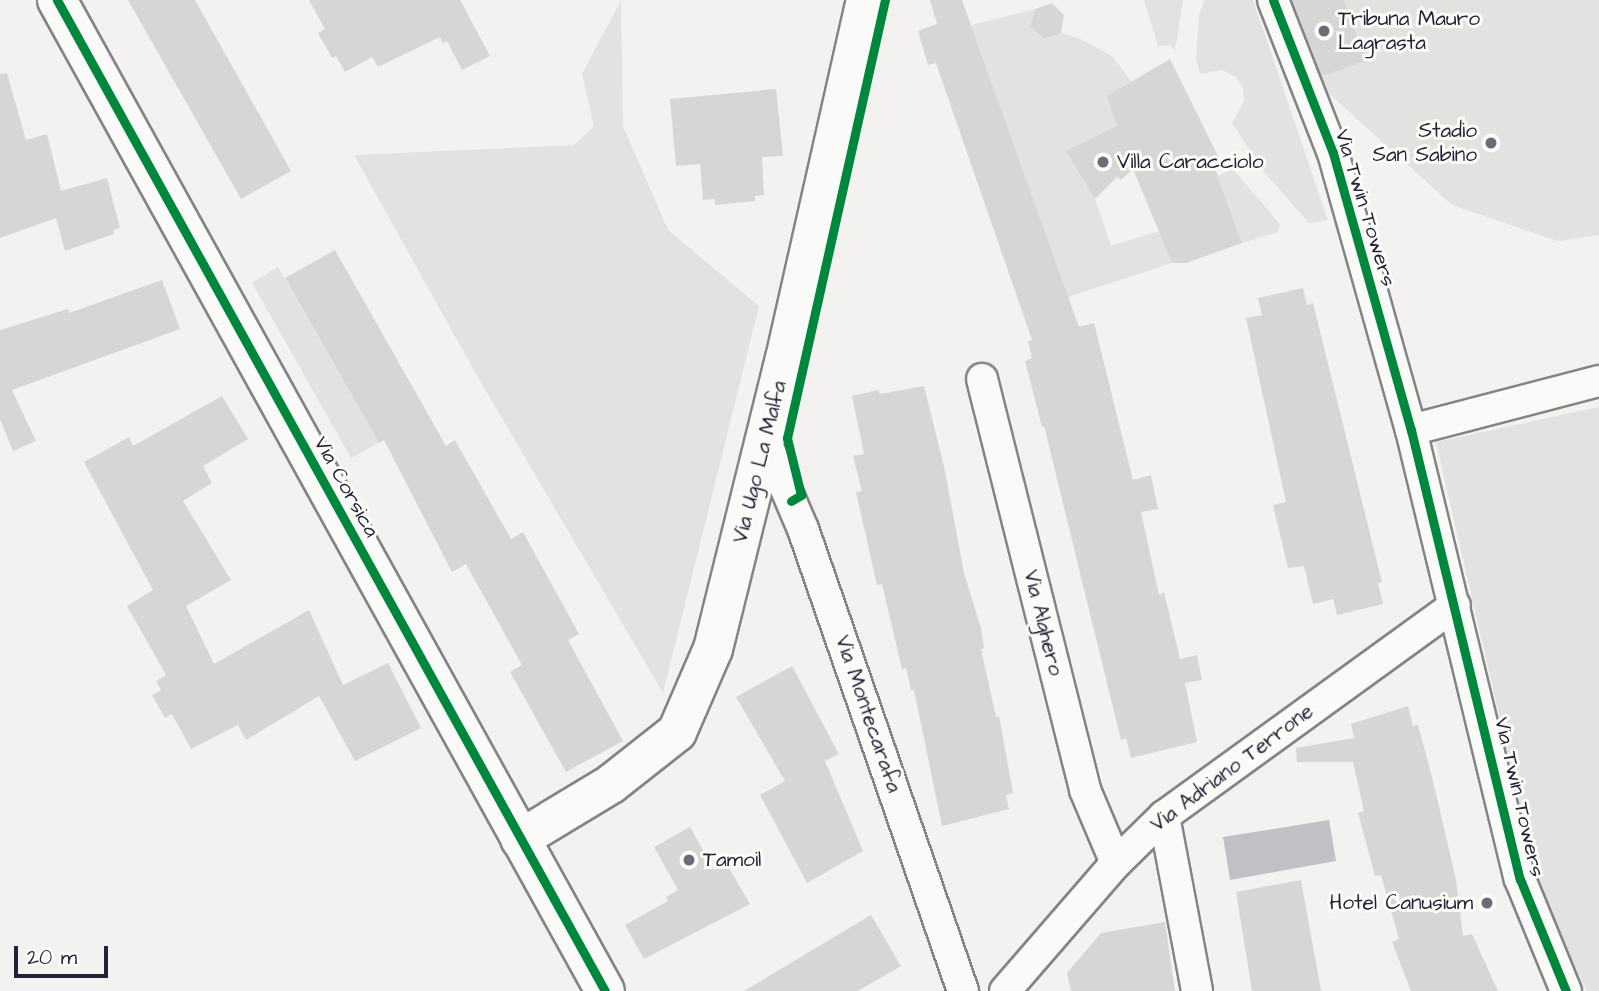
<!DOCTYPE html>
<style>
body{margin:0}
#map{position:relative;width:1599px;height:991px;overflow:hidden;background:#f3f2f0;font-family:"Architects Daughter",sans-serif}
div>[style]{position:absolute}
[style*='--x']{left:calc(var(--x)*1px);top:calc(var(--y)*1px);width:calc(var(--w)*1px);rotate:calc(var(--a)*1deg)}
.green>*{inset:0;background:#e2e2e1}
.water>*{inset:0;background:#c1c1c5}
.building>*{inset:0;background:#d7d6d6}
.roads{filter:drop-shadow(2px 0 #848488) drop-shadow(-2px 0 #848488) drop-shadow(0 2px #848488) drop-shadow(0 -2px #848488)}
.street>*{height:30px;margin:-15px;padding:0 15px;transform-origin:15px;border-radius:15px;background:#fafaf8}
.secondary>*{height:38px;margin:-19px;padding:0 19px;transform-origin:19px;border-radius:19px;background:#fafaf8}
.cycleway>*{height:9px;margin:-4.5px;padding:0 4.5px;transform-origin:4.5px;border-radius:4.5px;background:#00873e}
.dots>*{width:19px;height:19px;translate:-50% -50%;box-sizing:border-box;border:4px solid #fdfcf7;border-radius:50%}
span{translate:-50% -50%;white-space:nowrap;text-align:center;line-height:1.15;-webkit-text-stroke:6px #fdfcf7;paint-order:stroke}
.poi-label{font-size:21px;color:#22223b}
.left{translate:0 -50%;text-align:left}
.right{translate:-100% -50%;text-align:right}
.street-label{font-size:21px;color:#22223b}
.scale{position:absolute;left:14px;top:946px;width:94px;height:32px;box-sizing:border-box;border:4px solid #22223b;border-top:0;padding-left:9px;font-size:21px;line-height:24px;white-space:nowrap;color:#22223b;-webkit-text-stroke:5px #fdfcf7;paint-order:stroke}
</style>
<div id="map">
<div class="green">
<div style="clip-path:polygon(621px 0,623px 126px,668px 230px,759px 306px,663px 693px,475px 372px,354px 155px,574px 145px,594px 126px,582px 74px)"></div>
<div style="clip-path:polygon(1144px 0,1183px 0,1175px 51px,1170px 45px,1158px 46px)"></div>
<div style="clip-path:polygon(1204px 0,1253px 0,1328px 220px,1309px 223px,1264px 172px,1232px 123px,1244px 101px,1243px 88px,1236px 77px,1222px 70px,1200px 74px,1196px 58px,1199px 15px)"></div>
<div style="clip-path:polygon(1287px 0,1599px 0,1599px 235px,1558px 241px,1452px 205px,1316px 82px)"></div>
<div style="clip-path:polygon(1035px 9px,1030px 27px,1043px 39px,1061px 33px,1080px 39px,1112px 56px,1132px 82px,1108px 96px,1117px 126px,1067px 151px,1095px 199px,1111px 246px,1159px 231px,1172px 263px,1068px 297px,971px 25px)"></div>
<div style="clip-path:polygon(1233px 169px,1280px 224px,1278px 232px,1242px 243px,1218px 176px)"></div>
<div style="clip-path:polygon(278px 267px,379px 443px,351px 458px,252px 283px)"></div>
<div style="clip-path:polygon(1599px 407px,1599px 991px,1587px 991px,1541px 897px,1436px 442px)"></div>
</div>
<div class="water">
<div style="clip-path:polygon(1329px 820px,1336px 861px,1230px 880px,1223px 837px)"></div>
</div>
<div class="building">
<div style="clip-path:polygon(128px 0,195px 0,291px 171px,241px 199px)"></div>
<div style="clip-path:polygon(309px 0,460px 0,490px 56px,462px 70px,447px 41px,443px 43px,440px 37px,378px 67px,372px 57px,345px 72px,336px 56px,332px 58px,318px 33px,325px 29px)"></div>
<div style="clip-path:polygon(930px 0,962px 0,1079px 327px,1094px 323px,1133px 480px,1151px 475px,1158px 509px,1141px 512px,1159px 595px,1164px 592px,1180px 659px,1197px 655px,1202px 680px,1185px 683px,1197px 742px,1131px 758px,1126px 738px,1121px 740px,1044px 426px,1042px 427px,1025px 361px,1032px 358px,1028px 341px,1032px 340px,936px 63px,928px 65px,918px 31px,937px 24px)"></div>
<div style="clip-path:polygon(1292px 0,1344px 0,1365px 61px,1322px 76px)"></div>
<div style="clip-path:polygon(1052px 3px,1064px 15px,1061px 33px,1044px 39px,1030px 27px,1035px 9px)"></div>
<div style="clip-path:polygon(1170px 59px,1219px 158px,1214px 166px,1242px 243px,1186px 263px,1172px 263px,1133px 169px,1121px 180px,1117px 177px,1095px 199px,1066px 151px,1117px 126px,1107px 96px)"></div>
<div style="clip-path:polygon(7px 73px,26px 140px,47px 134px,61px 191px,107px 178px,120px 228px,113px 230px,114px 234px,65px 251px,56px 218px,0 238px,0 74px)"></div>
<div style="clip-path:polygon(776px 89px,783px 156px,762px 157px,764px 195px,755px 196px,755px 201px,715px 205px,715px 199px,703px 200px,700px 164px,676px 166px,670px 99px)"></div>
<div style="clip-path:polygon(335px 250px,446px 446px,455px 440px,511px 539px,523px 532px,579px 634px,568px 640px,623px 741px,566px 772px,510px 672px,522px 665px,491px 609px,466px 564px,452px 572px,384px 440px,379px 443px,285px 278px)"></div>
<div style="clip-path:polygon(162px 280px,180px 329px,12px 390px,36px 441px,13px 451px,0 419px,0 330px,68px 309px,69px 313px)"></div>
<div style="clip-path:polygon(1303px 288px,1307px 305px,1313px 303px,1382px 582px,1378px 583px,1383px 604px,1337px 615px,1333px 599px,1313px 604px,1304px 566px,1288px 568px,1273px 505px,1286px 502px,1246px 318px,1262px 315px,1258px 298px)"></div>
<div style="clip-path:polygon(924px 386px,945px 471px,964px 573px,981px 628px,984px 648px,981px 649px,996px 717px,999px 716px,1013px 793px,1006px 795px,1009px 809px,942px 826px,914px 690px,911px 690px,906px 668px,902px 669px,882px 584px,877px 585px,856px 492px,862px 491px,853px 456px,864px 454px,852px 396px,878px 390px,880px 394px)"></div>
<div style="clip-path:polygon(222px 396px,248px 439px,203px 466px,212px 483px,183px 501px,231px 580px,186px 606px,214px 664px,309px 610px,343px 685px,388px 663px,421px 728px,355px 761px,319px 696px,246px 740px,238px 725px,191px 749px,172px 714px,165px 718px,152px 695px,161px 690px,156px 681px,166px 675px,127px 606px,153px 590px,84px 462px,129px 437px,133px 446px)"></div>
<div style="clip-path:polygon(792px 666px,839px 754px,825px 761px,863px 851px,807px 883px,760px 795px,785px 781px,736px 697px)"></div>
<div style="clip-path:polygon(1408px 706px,1413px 726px,1418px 725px,1431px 773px,1456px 879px,1463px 936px,1472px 934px,1498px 991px,1411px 991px,1392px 942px,1399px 939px,1381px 875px,1375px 876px,1358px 813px,1364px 811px,1353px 762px,1297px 762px,1296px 748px,1354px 738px,1351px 724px)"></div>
<div style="clip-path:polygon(690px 827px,714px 870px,726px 863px,750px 904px,644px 959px,625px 925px,668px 901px,666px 897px,678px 890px,654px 847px)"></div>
<div style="clip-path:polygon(1301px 880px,1321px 991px,1252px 991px,1236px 892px)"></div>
<div style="clip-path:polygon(871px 915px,901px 966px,882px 977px,858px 991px,744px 991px)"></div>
<div style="clip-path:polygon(1165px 922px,1175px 991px,1071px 991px,1067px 973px,1101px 933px)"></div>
</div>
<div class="roads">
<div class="street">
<div style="--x:1273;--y:0;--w:164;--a:68.6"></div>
<div style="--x:1333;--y:153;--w:288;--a:74.3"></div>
<div style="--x:1411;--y:430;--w:462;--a:76.4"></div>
<div style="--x:1520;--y:879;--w:121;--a:67.7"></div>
<div style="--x:982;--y:379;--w:424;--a:75.9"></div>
<div style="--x:1085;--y:790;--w:79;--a:67"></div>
<div style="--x:1411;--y:430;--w:194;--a:-14.6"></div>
<div style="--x:765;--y:440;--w:97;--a:66.9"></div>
<div style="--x:803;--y:529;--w:489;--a:70.9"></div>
<div style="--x:1164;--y:816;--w:178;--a:79.3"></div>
<div style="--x:1005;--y:991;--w:169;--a:-49.1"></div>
<div style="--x:1116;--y:863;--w:67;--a:-44.4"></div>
<div style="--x:1164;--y:816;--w:359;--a:-35.9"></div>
</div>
<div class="secondary">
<div style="--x:57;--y:0;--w:1132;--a:61.06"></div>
<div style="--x:520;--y:839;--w:106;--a:-31.1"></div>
<div style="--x:611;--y:784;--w:84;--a:-38.2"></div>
<div style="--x:677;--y:732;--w:90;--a:-66.6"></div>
<div style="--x:713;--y:649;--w:299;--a:-76.1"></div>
<div style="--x:785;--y:359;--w:368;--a:-77.3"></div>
</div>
</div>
<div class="cycleway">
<div style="--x:57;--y:0;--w:1132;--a:61.06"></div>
<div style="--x:1273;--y:0;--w:164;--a:68.6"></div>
<div style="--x:1333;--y:153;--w:288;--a:74.3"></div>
<div style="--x:1411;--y:430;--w:462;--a:76.4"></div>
<div style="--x:1520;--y:879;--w:121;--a:67.7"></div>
<div style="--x:791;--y:501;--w:12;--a:-31"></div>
<div style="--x:801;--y:495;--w:59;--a:-103.8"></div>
<div style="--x:787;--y:438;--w:449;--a:-77.4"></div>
</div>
<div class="dots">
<div style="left:1324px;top:31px;background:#6b6b7a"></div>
<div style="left:1491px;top:143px;background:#6b6b7a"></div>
<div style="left:1103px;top:162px;background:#6b6b7a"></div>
<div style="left:689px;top:860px;background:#6b6b7a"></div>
<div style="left:1487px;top:903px;background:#6b6b7a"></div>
</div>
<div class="poi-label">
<span class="left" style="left:1338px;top:31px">Tribuna Mauro<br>Lagrasta</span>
<span class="right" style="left:1477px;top:143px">Stadio<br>San Sabino</span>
<span class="left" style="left:1117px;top:162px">Villa Caracciolo</span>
<span class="left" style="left:703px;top:860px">Tamoil</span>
<span class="right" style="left:1473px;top:903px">Hotel Canusium</span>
</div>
<div class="street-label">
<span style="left:1365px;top:208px;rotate:73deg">Via Twin Towers</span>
<span style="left:760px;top:462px;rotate:-76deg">Via Ugo La Malfa</span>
<span style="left:346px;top:487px;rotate:61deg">Via Corsica</span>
<span style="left:1043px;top:623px;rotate:76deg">Via Alghero</span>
<span style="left:868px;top:714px;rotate:71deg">Via Montecarafa</span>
<span style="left:1232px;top:768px;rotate:-37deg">Via Adriano Terrone</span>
<span style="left:1519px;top:797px;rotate:77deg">Via Twin Towers</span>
</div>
<div class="scale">20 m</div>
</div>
